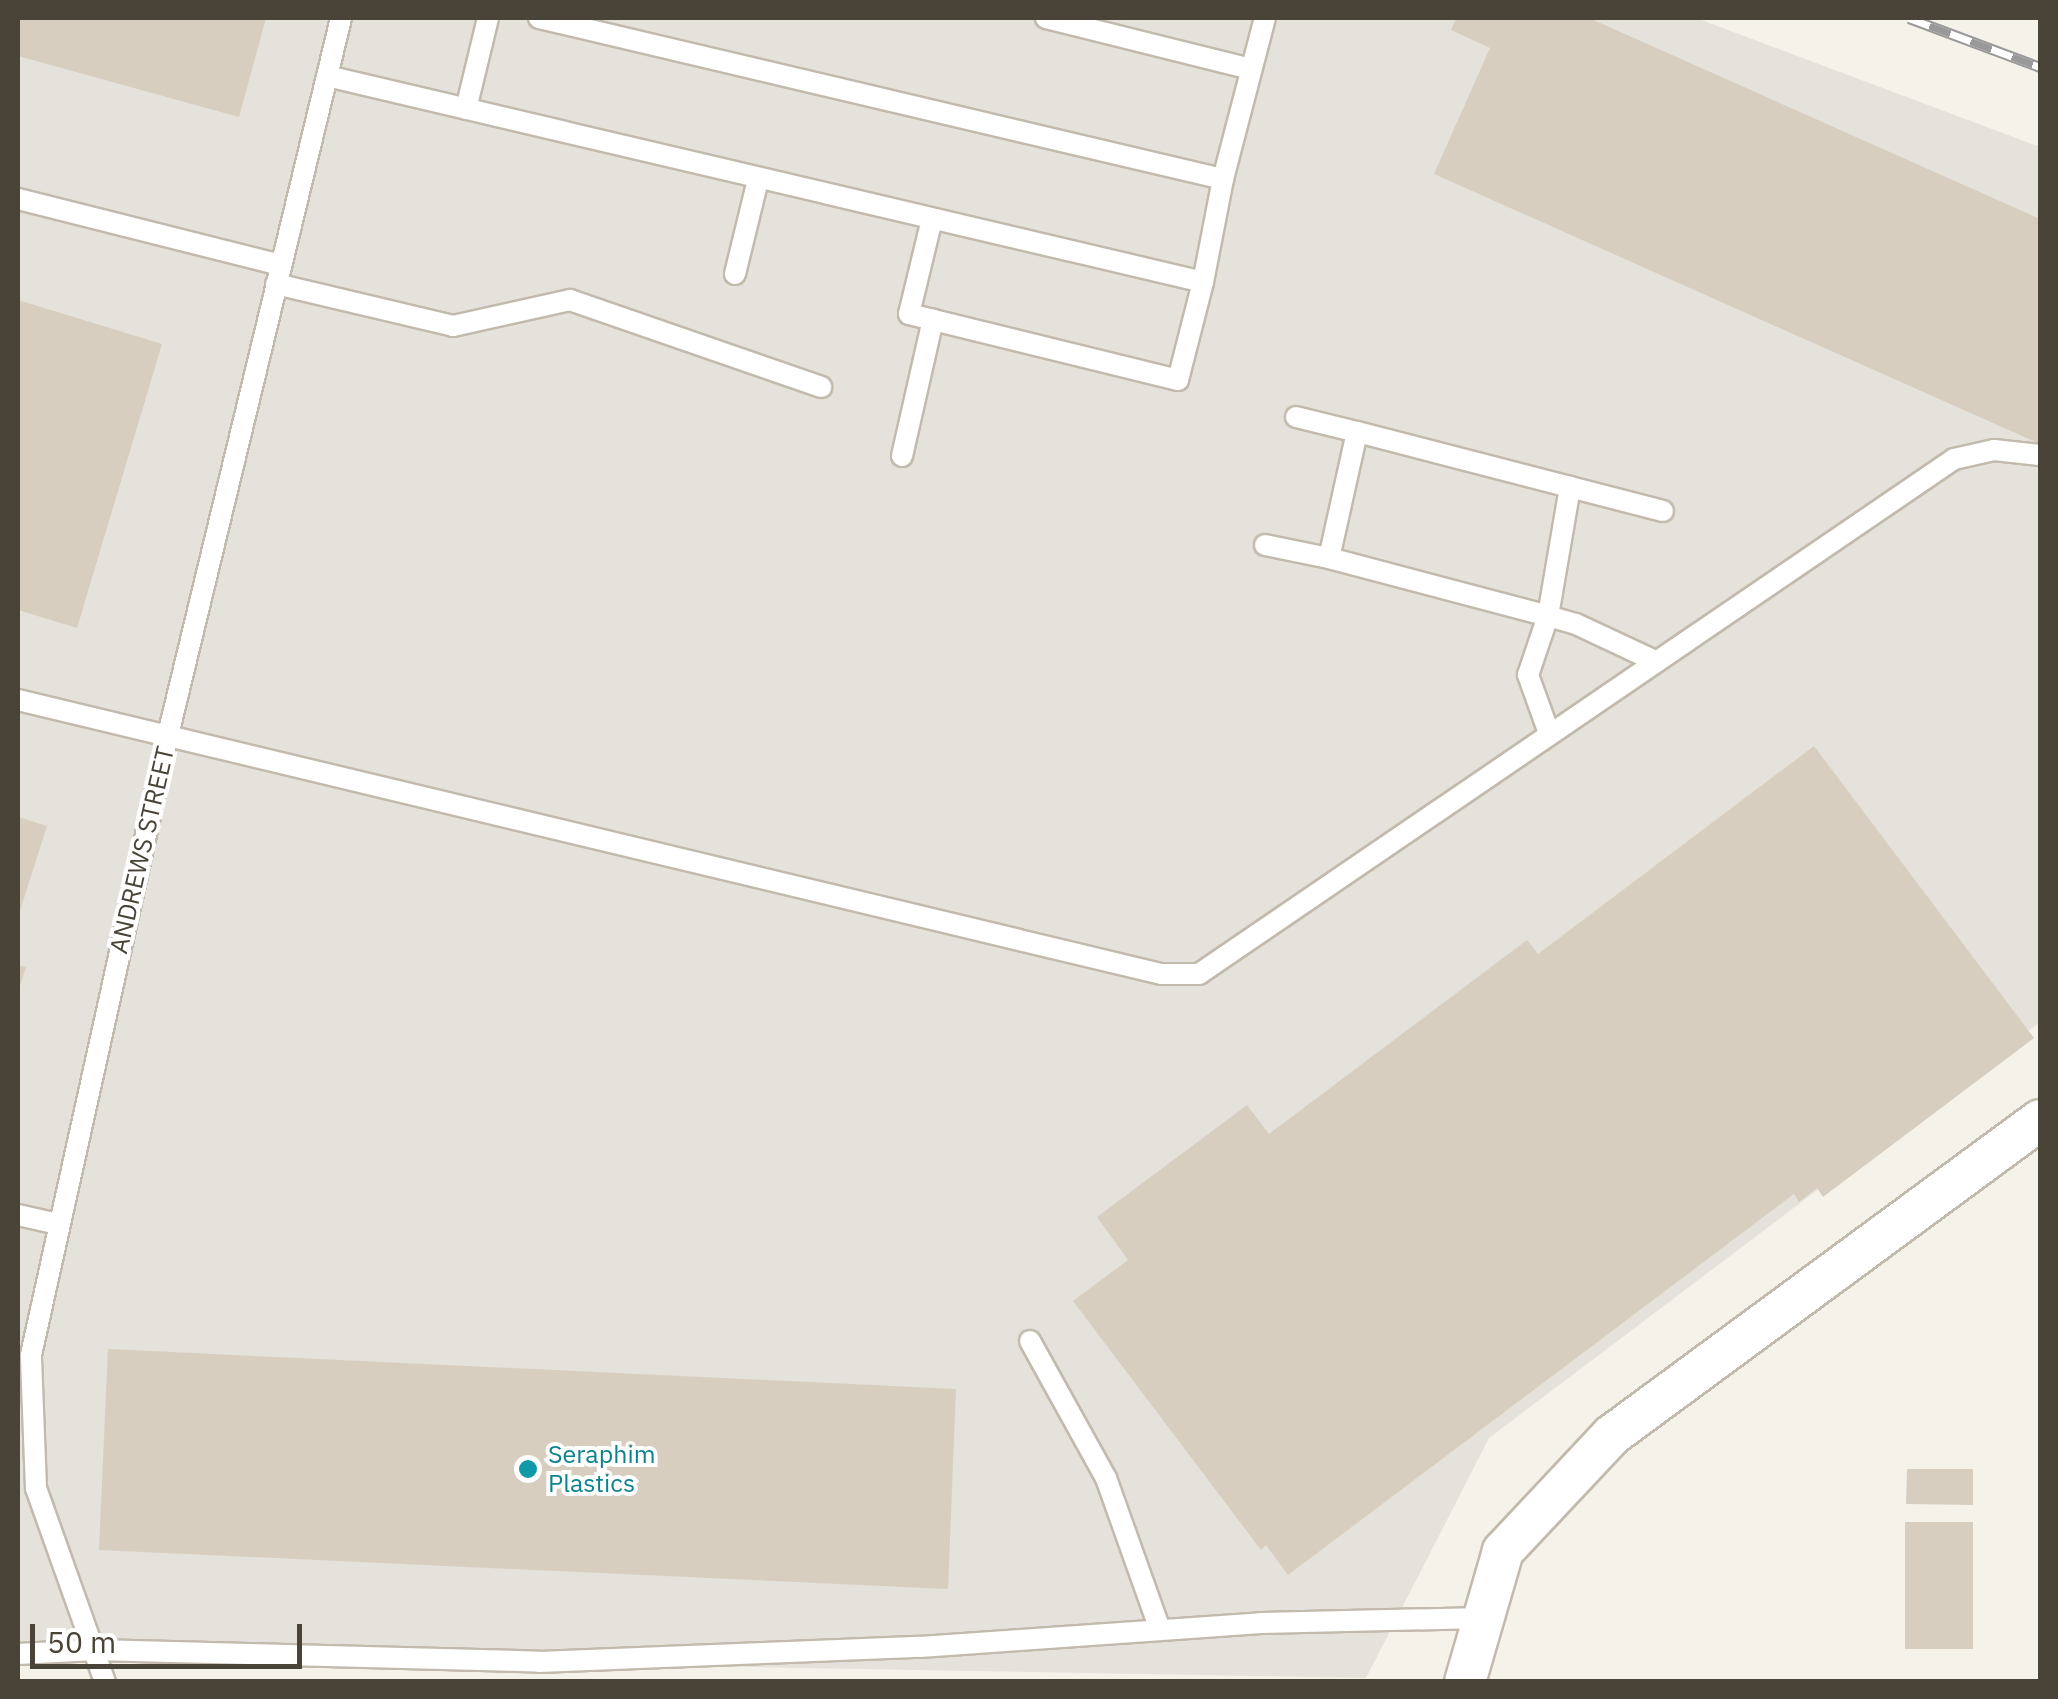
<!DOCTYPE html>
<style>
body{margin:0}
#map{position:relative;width:2058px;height:1699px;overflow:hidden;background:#f5f2ea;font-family:"IBM Plex Sans",sans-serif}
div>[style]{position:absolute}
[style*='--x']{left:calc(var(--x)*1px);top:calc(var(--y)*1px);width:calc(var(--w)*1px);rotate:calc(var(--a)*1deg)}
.industrial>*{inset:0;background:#e5e1db}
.building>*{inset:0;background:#d8cebf}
.roads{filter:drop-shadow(2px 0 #c2baac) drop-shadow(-2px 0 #c2baac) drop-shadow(0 2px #c2baac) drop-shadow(0 -2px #c2baac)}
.lane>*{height:20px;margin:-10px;padding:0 10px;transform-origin:10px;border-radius:10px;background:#fff}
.street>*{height:40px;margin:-20px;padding:0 20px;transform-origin:20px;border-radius:20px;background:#fff}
.rail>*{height:11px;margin-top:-5.5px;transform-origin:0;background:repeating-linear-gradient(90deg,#fff 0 22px,#999 0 44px);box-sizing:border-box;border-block:2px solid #999}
.dots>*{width:28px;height:28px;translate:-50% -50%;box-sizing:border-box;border:5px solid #fff;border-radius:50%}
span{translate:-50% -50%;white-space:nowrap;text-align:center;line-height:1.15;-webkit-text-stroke:8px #fff;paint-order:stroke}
.street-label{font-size:25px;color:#4a4338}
.culture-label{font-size:25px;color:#0d838f}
.left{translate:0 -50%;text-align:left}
.frame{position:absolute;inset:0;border:20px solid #4a4338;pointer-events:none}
.scale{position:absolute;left:30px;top:1624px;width:272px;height:45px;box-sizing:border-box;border:5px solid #4a4338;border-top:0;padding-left:12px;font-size:30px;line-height:35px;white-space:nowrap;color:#4a4338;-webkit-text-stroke:8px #fff;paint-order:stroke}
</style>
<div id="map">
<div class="industrial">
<div style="clip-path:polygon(18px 18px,1696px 18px,2040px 147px,2040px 1022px,1489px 1438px,1366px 1678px,18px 1654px)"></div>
</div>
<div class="building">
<div style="clip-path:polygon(18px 18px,266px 18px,239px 117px,18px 56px)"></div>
<div style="clip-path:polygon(1456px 18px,1589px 18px,2040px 219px,2040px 444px,1434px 174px,1490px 48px,1451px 30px)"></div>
<div style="clip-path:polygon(18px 300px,162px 344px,77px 628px,18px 610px)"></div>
<div style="clip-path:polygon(1814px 746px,2034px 1038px,1823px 1197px,1817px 1188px,1799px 1202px,1794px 1194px,1288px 1575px,1266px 1545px,1261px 1550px,1073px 1301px,1128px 1260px,1097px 1217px,1247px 1105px,1269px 1134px,1527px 940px,1538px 954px)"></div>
<div style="clip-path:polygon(18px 817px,47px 826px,18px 917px)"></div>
<div style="clip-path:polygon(18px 965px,26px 967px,18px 992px)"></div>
<div style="clip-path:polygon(108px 1349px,956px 1389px,948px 1589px,99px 1550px)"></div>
<div style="clip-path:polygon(1907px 1469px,1973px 1469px,1973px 1505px,1906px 1504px)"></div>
<div style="clip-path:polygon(1905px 1522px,1973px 1522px,1973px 1649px,1905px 1649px)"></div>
</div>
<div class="roads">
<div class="lane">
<div style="--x:539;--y:18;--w:703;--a:13.25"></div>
<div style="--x:1223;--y:179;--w:166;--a:-75.4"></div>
<div style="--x:1046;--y:18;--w:210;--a:14"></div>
<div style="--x:327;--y:76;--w:900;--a:13.23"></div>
<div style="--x:1203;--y:282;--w:101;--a:104.3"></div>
<div style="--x:1178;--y:380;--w:277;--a:-166.2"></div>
<div style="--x:909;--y:314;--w:98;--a:-76.4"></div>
<div style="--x:466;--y:109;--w:94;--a:-76.4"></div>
<div style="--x:18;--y:199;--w:271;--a:14.1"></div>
<div style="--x:735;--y:274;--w:97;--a:-76.3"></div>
<div style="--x:1203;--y:282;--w:105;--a:-79"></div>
<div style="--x:276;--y:284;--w:182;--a:13.3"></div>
<div style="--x:453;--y:326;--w:120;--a:-12.5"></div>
<div style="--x:570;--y:300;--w:266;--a:19.1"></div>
<div style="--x:1296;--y:417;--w:63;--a:13.8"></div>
<div style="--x:902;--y:456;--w:140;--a:-77.2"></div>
<div style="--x:1570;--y:487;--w:96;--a:14.5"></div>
<div style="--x:1265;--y:545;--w:65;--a:11.5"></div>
<div style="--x:18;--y:700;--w:1175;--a:13.48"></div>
<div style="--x:1161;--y:974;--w:38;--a:0"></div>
<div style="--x:1199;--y:974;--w:914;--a:-34.3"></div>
<div style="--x:1954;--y:459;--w:41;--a:-12.7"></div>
<div style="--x:1994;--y:450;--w:46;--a:6.2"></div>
<div style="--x:1549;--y:733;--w:62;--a:-109.9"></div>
<div style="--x:1528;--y:675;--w:62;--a:-71.3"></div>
<div style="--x:1548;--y:616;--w:131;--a:-80.3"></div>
<div style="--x:1570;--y:487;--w:220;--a:-165.5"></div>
<div style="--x:1357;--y:432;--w:129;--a:102.5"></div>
<div style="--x:1329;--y:558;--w:227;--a:14.8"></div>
<div style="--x:1548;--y:616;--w:29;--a:16"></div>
<div style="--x:1576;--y:624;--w:87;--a:25.1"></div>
<div style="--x:18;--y:1215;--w:41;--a:12.7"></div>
<div style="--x:1030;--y:1341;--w:157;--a:61"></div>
<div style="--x:1106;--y:1478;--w:161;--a:70.4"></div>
<div style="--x:18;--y:1654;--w:77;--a:-3"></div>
<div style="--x:95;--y:1650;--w:444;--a:1.5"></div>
<div style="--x:539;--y:1662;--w:381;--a:-2.3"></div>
<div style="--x:920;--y:1647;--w:342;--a:-4"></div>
<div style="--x:1261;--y:1623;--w:222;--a:-1.3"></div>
<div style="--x:105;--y:1682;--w:206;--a:-109.6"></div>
<div style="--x:36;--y:1488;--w:133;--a:-92.2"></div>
<div style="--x:31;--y:1355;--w:635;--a:-77.54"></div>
<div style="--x:168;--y:735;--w:738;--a:-76.43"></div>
</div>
<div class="street">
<div style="--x:1465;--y:1682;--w:136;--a:-73.8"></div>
<div style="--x:1503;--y:1551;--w:159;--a:-46.8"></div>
<div style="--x:1612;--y:1435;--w:531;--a:-36.35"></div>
</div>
</div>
<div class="rail">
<div style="--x:1909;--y:18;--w:140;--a:20.5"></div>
</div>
<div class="dots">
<div style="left:528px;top:1469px;background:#0f9aa8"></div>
</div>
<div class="street-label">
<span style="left:142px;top:850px;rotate:-77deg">ANDREWS STREET</span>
</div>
<div class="culture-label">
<span class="left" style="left:548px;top:1469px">Seraphim<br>Plastics</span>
</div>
<div class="frame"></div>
<div class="scale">50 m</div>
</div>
